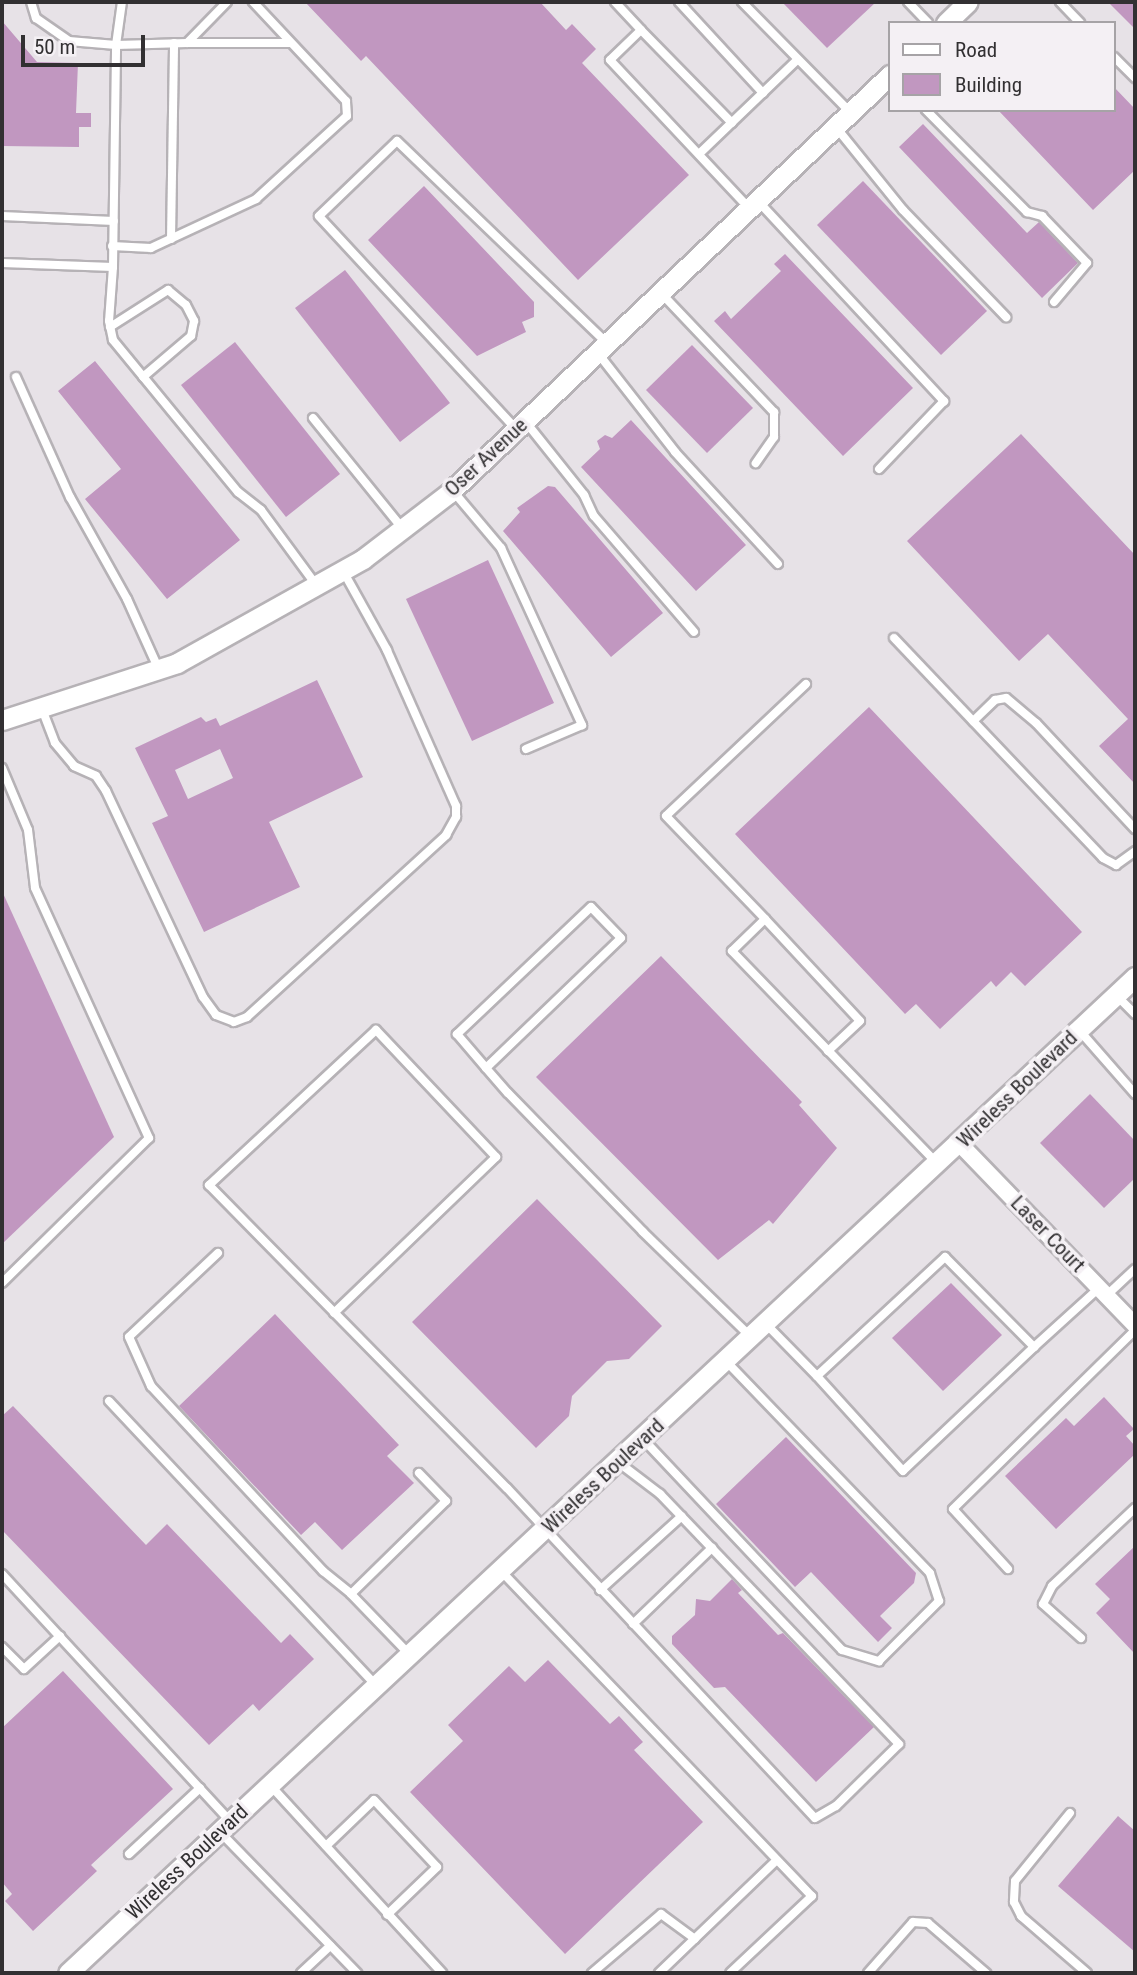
<!DOCTYPE html>
<style>
body{margin:0}
#map{position:relative;width:1137px;height:1975px;overflow:hidden;background:#e7e2e7;font-family:"Roboto Condensed",sans-serif}
div>[style]{position:absolute}
[style*='--x']{left:calc(var(--x)*1px);top:calc(var(--y)*1px);width:calc(var(--w)*1px);rotate:calc(var(--a)*1deg)}
.building>*{inset:0;background:#c197c0}
.roads{filter:drop-shadow(2px 0 #b6b2b6) drop-shadow(-2px 0 #b6b2b6) drop-shadow(0 2px #b6b2b6) drop-shadow(0 -2px #b6b2b6)}
.service>*{height:8px;margin:-4px;padding:0 4px;transform-origin:4px;border-radius:4px;background:#fff}
.minor>*{height:16px;margin:-8px;padding:0 8px;transform-origin:8px;border-radius:8px;background:#fff}
.tertiary>*{height:19px;margin:-9.5px;padding:0 9.5px;transform-origin:9.5px;border-radius:9.5px;background:#fff}
span{translate:-50% -50%;white-space:nowrap;text-align:center;line-height:1.15;-webkit-text-stroke:7px #f4f0f4;paint-order:stroke}
.street-label{font-size:21px;color:#323032}
.frame{position:absolute;inset:0;border:4px solid #323032;pointer-events:none}
.legend{position:absolute;left:888px;top:21px;width:228px;height:91px;box-sizing:border-box;background:#f4f0f4;border:2px solid #a6a3a6;margin:0;padding:9px 12px;list-style:none;font-size:21px;color:#323032}
.legend li{display:flex;align-items:center;gap:14px;height:35px}
.legend b{width:35px;border:2px solid #a6a3a6}
.scale{position:absolute;left:21px;top:35px;width:124px;height:32px;box-sizing:border-box;border:4px solid #323032;border-top:0;padding-left:9px;font-size:21px;line-height:24px;white-space:nowrap;color:#323032;-webkit-text-stroke:5px #f4f0f4;paint-order:stroke}
</style>
<div id="map">
<div class="building">
<div style="clip-path:polygon(305px 2px,540px 2px,566px 30px,572px 24px,596px 49px,582px 63px,689px 175px,578px 280px,366px 56px,361px 61px)"></div>
<div style="clip-path:polygon(782px 2px,876px 2px,827px 48px)"></div>
<div style="clip-path:polygon(1108px 2px,1135px 2px,1135px 29px)"></div>
<div style="clip-path:polygon(2px 21px,37px 62px,78px 63px,76px 113px,91px 113px,91px 127px,79px 127px,79px 147px,2px 146px)"></div>
<div style="clip-path:polygon(1114px 87px,1135px 109px,1135px 170px,1093px 210px,998px 110px,1114px 110px)"></div>
<div style="clip-path:polygon(923px 124px,1027px 233px,1039px 222px,1078px 263px,1042px 298px,899px 147px)"></div>
<div style="clip-path:polygon(863px 181px,987px 311px,941px 355px,817px 225px)"></div>
<div style="clip-path:polygon(424px 186px,534px 302px,534px 317px,522px 322px,526px 332px,477px 356px,368px 240px)"></div>
<div style="clip-path:polygon(785px 254px,913px 388px,843px 456px,714px 321px,725px 311px,731px 319px,781px 271px,774px 264px)"></div>
<div style="clip-path:polygon(345px 270px,450px 403px,400px 442px,295px 308px)"></div>
<div style="clip-path:polygon(235px 342px,340px 474px,286px 517px,181px 385px)"></div>
<div style="clip-path:polygon(692px 345px,753px 408px,707px 453px,646px 390px)"></div>
<div style="clip-path:polygon(95px 361px,240px 540px,167px 599px,85px 499px,121px 469px,58px 391px)"></div>
<div style="clip-path:polygon(631px 420px,746px 545px,696px 591px,581px 467px,600px 449px,597px 441px,605px 435px,612px 438px)"></div>
<div style="clip-path:polygon(1021px 434px,1135px 555px,1135px 784px,1099px 746px,1128px 719px,1048px 634px,1019px 661px,907px 541px)"></div>
<div style="clip-path:polygon(548px 486px,555px 487px,663px 613px,611px 657px,503px 531px,520px 512px,517px 508px)"></div>
<div style="clip-path:polygon(488px 560px,554px 703px,472px 741px,406px 599px)"></div>
<div style="clip-path:polygon(evenodd,317px 680px,363px 777px,269px 822px,300px 887px,204px 932px,152px 823px,168px 816px,135px 748px,201px 717px,206px 722px,216px 718px,220px 726px,317px 680px,220px 749px,233px 778px,188px 799px,175px 770px,220px 749px)"></div>
<div style="clip-path:polygon(869px 707px,1082px 932px,1025px 986px,1011px 972px,996px 987px,991px 981px,940px 1029px,916px 1004px,905px 1014px,735px 834px)"></div>
<div style="clip-path:polygon(2px 891px,114px 1137px,2px 1244px)"></div>
<div style="clip-path:polygon(661px 956px,802px 1102px,799px 1105px,837px 1148px,773px 1224px,769px 1220px,718px 1260px,536px 1077px)"></div>
<div style="clip-path:polygon(1090px 1094px,1135px 1141px,1135px 1178px,1104px 1208px,1040px 1143px)"></div>
<div style="clip-path:polygon(537px 1199px,662px 1326px,629px 1359px,607px 1361px,572px 1396px,569px 1416px,536px 1448px,412px 1322px)"></div>
<div style="clip-path:polygon(951px 1283px,1002px 1335px,943px 1391px,892px 1338px)"></div>
<div style="clip-path:polygon(275px 1314px,399px 1445px,387px 1456px,414px 1483px,342px 1550px,315px 1522px,301px 1535px,179px 1406px)"></div>
<div style="clip-path:polygon(1104px 1397px,1134px 1429px,1126px 1436px,1135px 1446px,1135px 1454px,1056px 1529px,1005px 1476px,1066px 1418px,1074px 1426px)"></div>
<div style="clip-path:polygon(13px 1406px,146px 1545px,167px 1524px,281px 1643px,290px 1634px,314px 1659px,259px 1711px,253px 1704px,209px 1745px,2px 1530px,2px 1416px)"></div>
<div style="clip-path:polygon(786px 1437px,916px 1573px,914px 1583px,880px 1616px,892px 1628px,878px 1642px,811px 1572px,795px 1587px,716px 1504px)"></div>
<div style="clip-path:polygon(1135px 1546px,1135px 1654px,1096px 1613px,1110px 1599px,1095px 1584px)"></div>
<div style="clip-path:polygon(732px 1579px,742px 1590px,738px 1593px,778px 1635px,783px 1633px,874px 1727px,816px 1782px,725px 1687px,714px 1688px,672px 1644px,672px 1636px,695px 1615px,696px 1599px,710px 1601px)"></div>
<div style="clip-path:polygon(548px 1660px,610px 1724px,619px 1716px,643px 1742px,634px 1750px,703px 1822px,565px 1954px,410px 1792px,463px 1741px,448px 1725px,509px 1666px,525px 1682px)"></div>
<div style="clip-path:polygon(63px 1671px,173px 1789px,91px 1865px,97px 1871px,33px 1931px,5px 1901px,12px 1894px,2px 1882px,2px 1728px)"></div>
<div style="clip-path:polygon(1118px 1816px,1135px 1831px,1135px 1952px,1058px 1886px)"></div>
</div>
<div class="roads">
<div class="service">
<div style="--x:31;--y:2;--w:17;--a:73"></div>
<div style="--x:36;--y:18;--w:40;--a:34.9"></div>
<div style="--x:69;--y:41;--w:47;--a:4.9"></div>
<div style="--x:116;--y:45;--w:43;--a:-82.1"></div>
<div style="--x:615;--y:2;--w:38;--a:47"></div>
<div style="--x:641;--y:30;--w:43;--a:135.9"></div>
<div style="--x:610;--y:60;--w:203;--a:46.8"></div>
<div style="--x:679;--y:2;--w:124;--a:47.3"></div>
<div style="--x:742;--y:2;--w:154;--a:45.5"></div>
<div style="--x:908;--y:2;--w:29;--a:46"></div>
<div style="--x:1060;--y:2;--w:29;--a:46"></div>
<div style="--x:641;--y:30;--w:130;--a:45.6"></div>
<div style="--x:187;--y:43;--w:103;--a:0"></div>
<div style="--x:1114;--y:57;--w:30;--a:45"></div>
<div style="--x:926;--y:110;--w:144;--a:45.3"></div>
<div style="--x:1027;--y:212;--w:16;--a:15"></div>
<div style="--x:1042;--y:216;--w:65;--a:46.2"></div>
<div style="--x:1087;--y:263;--w:51;--a:130.2"></div>
<div style="--x:835;--y:126;--w:108;--a:51"></div>
<div style="--x:903;--y:210;--w:149;--a:46.1"></div>
<div style="--x:699;--y:154;--w:136;--a:-43.8"></div>
<div style="--x:757;--y:200;--w:275;--a:47.1"></div>
<div style="--x:944;--y:401;--w:94;--a:133.7"></div>
<div style="--x:2;--y:216;--w:112;--a:2.6"></div>
<div style="--x:171;--y:239;--w:196;--a:-89.1"></div>
<div style="--x:112;--y:246;--w:39;--a:3"></div>
<div style="--x:151;--y:248;--w:116;--a:-25"></div>
<div style="--x:256;--y:199;--w:123;--a:-42.4"></div>
<div style="--x:347;--y:116;--w:15;--a:-94"></div>
<div style="--x:346;--y:101;--w:136;--a:-133.2"></div>
<div style="--x:2;--y:263;--w:111;--a:2.1"></div>
<div style="--x:113;--y:267;--w:222;--a:-89.2"></div>
<div style="--x:116;--y:45;--w:71;--a:-1.6"></div>
<div style="--x:187;--y:43;--w:57;--a:-45.7"></div>
<div style="--x:113;--y:267;--w:54;--a:94.2"></div>
<div style="--x:109;--y:321;--w:19;--a:78"></div>
<div style="--x:113;--y:340;--w:197;--a:50.6"></div>
<div style="--x:238;--y:492;--w:29;--a:38"></div>
<div style="--x:261;--y:510;--w:93;--a:53.7"></div>
<div style="--x:660;--y:292;--w:166;--a:46.5"></div>
<div style="--x:774;--y:412;--w:25;--a:90"></div>
<div style="--x:774;--y:437;--w:32;--a:125"></div>
<div style="--x:110;--y:327;--w:69;--a:-32.5"></div>
<div style="--x:168;--y:290;--w:23;--a:40"></div>
<div style="--x:186;--y:305;--w:18;--a:63"></div>
<div style="--x:194;--y:321;--w:15;--a:101"></div>
<div style="--x:191;--y:336;--w:63;--a:139.5"></div>
<div style="--x:597;--y:352;--w:127;--a:52"></div>
<div style="--x:675;--y:452;--w:152;--a:47.4"></div>
<div style="--x:16;--y:377;--w:132;--a:65.8"></div>
<div style="--x:70;--y:497;--w:117;--a:60.8"></div>
<div style="--x:127;--y:599;--w:78;--a:65.7"></div>
<div style="--x:313;--y:418;--w:143;--a:51"></div>
<div style="--x:525;--y:421;--w:95;--a:51.4"></div>
<div style="--x:584;--y:495;--w:23;--a:65"></div>
<div style="--x:594;--y:516;--w:153;--a:49.2"></div>
<div style="--x:516;--y:429;--w:290;--a:-132.8"></div>
<div style="--x:319;--y:216;--w:108;--a:-43.9"></div>
<div style="--x:397;--y:141;--w:291;--a:43.9"></div>
<div style="--x:452;--y:490;--w:76;--a:49.8"></div>
<div style="--x:501;--y:548;--w:195;--a:65.4"></div>
<div style="--x:582;--y:725;--w:61;--a:156.8"></div>
<div style="--x:894;--y:638;--w:115;--a:46.4"></div>
<div style="--x:806;--y:684;--w:192;--a:136.7"></div>
<div style="--x:666;--y:816;--w:143;--a:46.1"></div>
<div style="--x:765;--y:919;--w:46;--a:135.9"></div>
<div style="--x:732;--y:951;--w:293;--a:46"></div>
<div style="--x:42;--y:709;--w:36;--a:69"></div>
<div style="--x:55;--y:743;--w:30;--a:50"></div>
<div style="--x:74;--y:766;--w:24;--a:24"></div>
<div style="--x:96;--y:776;--w:18;--a:56"></div>
<div style="--x:106;--y:791;--w:228;--a:64.8"></div>
<div style="--x:203;--y:997;--w:22;--a:54"></div>
<div style="--x:216;--y:1015;--w:19;--a:21"></div>
<div style="--x:234;--y:1022;--w:14;--a:-21"></div>
<div style="--x:247;--y:1017;--w:270;--a:-42.4"></div>
<div style="--x:446;--y:835;--w:21;--a:-61"></div>
<div style="--x:456;--y:817;--w:11;--a:-90"></div>
<div style="--x:456;--y:806;--w:171;--a:-113.9"></div>
<div style="--x:387;--y:650;--w:90;--a:-119.1"></div>
<div style="--x:2;--y:768;--w:67;--a:67.2"></div>
<div style="--x:28;--y:830;--w:58;--a:83.1"></div>
<div style="--x:35;--y:888;--w:275;--a:65.5"></div>
<div style="--x:149;--y:1138;--w:206;--a:135.4"></div>
<div style="--x:1135;--y:829;--w:145;--a:-133"></div>
<div style="--x:1036;--y:723;--w:39;--a:-140"></div>
<div style="--x:1006;--y:698;--w:11;--a:170"></div>
<div style="--x:995;--y:700;--w:30;--a:136"></div>
<div style="--x:973;--y:721;--w:189;--a:46.5"></div>
<div style="--x:1103;--y:858;--w:15;--a:28"></div>
<div style="--x:1116;--y:865;--w:24;--a:-36"></div>
<div style="--x:765;--y:919;--w:139;--a:47"></div>
<div style="--x:860;--y:1021;--w:44;--a:136.8"></div>
<div style="--x:1116;--y:995;--w:27;--a:45"></div>
<div style="--x:1079;--y:1030;--w:85;--a:48.8"></div>
<div style="--x:486;--y:1068;--w:187;--a:-43.9"></div>
<div style="--x:621;--y:938;--w:43;--a:-134.1"></div>
<div style="--x:591;--y:907;--w:185;--a:136.5"></div>
<div style="--x:457;--y:1034;--w:45;--a:49.5"></div>
<div style="--x:486;--y:1068;--w:33;--a:49"></div>
<div style="--x:508;--y:1093;--w:194;--a:45.8"></div>
<div style="--x:643;--y:1232;--w:149;--a:44.2"></div>
<div style="--x:218;--y:1253;--w:122;--a:136.7"></div>
<div style="--x:129;--y:1337;--w:54;--a:65.8"></div>
<div style="--x:151;--y:1386;--w:253;--a:47.1"></div>
<div style="--x:323;--y:1571;--w:36;--a:39"></div>
<div style="--x:1107;--y:1295;--w:38;--a:-43"></div>
<div style="--x:334;--y:1313;--w:225;--a:-43.9"></div>
<div style="--x:496;--y:1157;--w:175;--a:-133.4"></div>
<div style="--x:376;--y:1030;--w:228;--a:137.1"></div>
<div style="--x:209;--y:1185;--w:425;--a:45.5"></div>
<div style="--x:507;--y:1488;--w:451;--a:47"></div>
<div style="--x:815;--y:1818;--w:24;--a:-30"></div>
<div style="--x:836;--y:1806;--w:88;--a:-44.5"></div>
<div style="--x:899;--y:1744;--w:346;--a:-133.7"></div>
<div style="--x:660;--y:1494;--w:53;--a:-142.7"></div>
<div style="--x:766;--y:1324;--w:73;--a:45.6"></div>
<div style="--x:817;--y:1376;--w:175;--a:-42.9"></div>
<div style="--x:945;--y:1257;--w:127;--a:45.3"></div>
<div style="--x:1034;--y:1347;--w:180;--a:136.6"></div>
<div style="--x:903;--y:1471;--w:128;--a:-132.2"></div>
<div style="--x:1034;--y:1347;--w:88;--a:-42.2"></div>
<div style="--x:109;--y:1401;--w:391;--a:46.8"></div>
<div style="--x:643;--y:1439;--w:290;--a:46.7"></div>
<div style="--x:842;--y:1650;--w:39;--a:17"></div>
<div style="--x:879;--y:1661;--w:85;--a:-45"></div>
<div style="--x:939;--y:1601;--w:29;--a:-108"></div>
<div style="--x:930;--y:1573;--w:294;--a:-133.9"></div>
<div style="--x:1008;--y:1569;--w:81;--a:-132.5"></div>
<div style="--x:953;--y:1509;--w:255;--a:-44.5"></div>
<div style="--x:501;--y:1571;--w:450;--a:46.3"></div>
<div style="--x:812;--y:1896;--w:112;--a:136.8"></div>
<div style="--x:2;--y:1574;--w:338;--a:47.3"></div>
<div style="--x:600;--y:1590;--w:110;--a:-42.1"></div>
<div style="--x:633;--y:1624;--w:110;--a:-43.9"></div>
<div style="--x:1081;--y:1638;--w:51;--a:-138.2"></div>
<div style="--x:1043;--y:1604;--w:20;--a:-63"></div>
<div style="--x:1052;--y:1586;--w:114;--a:-43.2"></div>
<div style="--x:2;--y:1647;--w:31;--a:45"></div>
<div style="--x:24;--y:1669;--w:49;--a:-42.5"></div>
<div style="--x:408;--y:1653;--w:82;--a:-134"></div>
<div style="--x:351;--y:1594;--w:133;--a:-44.4"></div>
<div style="--x:446;--y:1501;--w:39;--a:-134"></div>
<div style="--x:270;--y:1785;--w:255;--a:47.5"></div>
<div style="--x:1070;--y:1813;--w:87;--a:129"></div>
<div style="--x:1015;--y:1881;--w:21;--a:93"></div>
<div style="--x:1014;--y:1902;--w:16;--a:63"></div>
<div style="--x:1021;--y:1916;--w:87;--a:40.8"></div>
<div style="--x:220;--y:1832;--w:197;--a:45.8"></div>
<div style="--x:326;--y:1846;--w:66;--a:-43.8"></div>
<div style="--x:374;--y:1800;--w:92;--a:46.8"></div>
<div style="--x:437;--y:1867;--w:69;--a:136.2"></div>
<div style="--x:129;--y:1854;--w:97;--a:-42.9"></div>
<div style="--x:301;--y:1973;--w:40;--a:-43"></div>
<div style="--x:592;--y:1973;--w:91;--a:-40.5"></div>
<div style="--x:661;--y:1914;--w:42;--a:36.3"></div>
<div style="--x:659;--y:1973;--w:163;--a:-43.8"></div>
<div style="--x:868;--y:1973;--w:68;--a:-48.6"></div>
<div style="--x:913;--y:1922;--w:15;--a:4"></div>
<div style="--x:928;--y:1923;--w:77;--a:40.8"></div>
</div>
<div class="minor">
<div style="--x:960;--y:1144;--w:252;--a:46"></div>
</div>
<div class="tertiary">
<div style="--x:946;--y:23;--w:30;--a:-44"></div>
<div style="--x:2;--y:720;--w:184;--a:-18"></div>
<div style="--x:177;--y:663;--w:213;--a:-29.2"></div>
<div style="--x:363;--y:559;--w:108;--a:-37.5"></div>
<div style="--x:449;--y:493;--w:608;--a:-43.47"></div>
<div style="--x:68;--y:1973;--w:1460;--a:-43.03"></div>
</div>
</div>
<div class="street-label">
<span style="left:486px;top:457px;rotate:-43deg">Oser Avenue</span>
<span style="left:1017px;top:1089px;rotate:-44deg">Wireless Boulevard</span>
<span style="left:1048px;top:1234px;rotate:46deg">Laser Court</span>
<span style="left:603px;top:1476px;rotate:-43deg">Wireless Boulevard</span>
<span style="left:187px;top:1862px;rotate:-43deg">Wireless Boulevard</span>
</div>
<div class="frame"></div>
<ul class="legend">
<li><b style="height:9px;background:#fff"></b>Road</li>
<li><b style="height:19px;background:#c197c0"></b>Building</li>
</ul>
<div class="scale">50 m</div>
</div>
